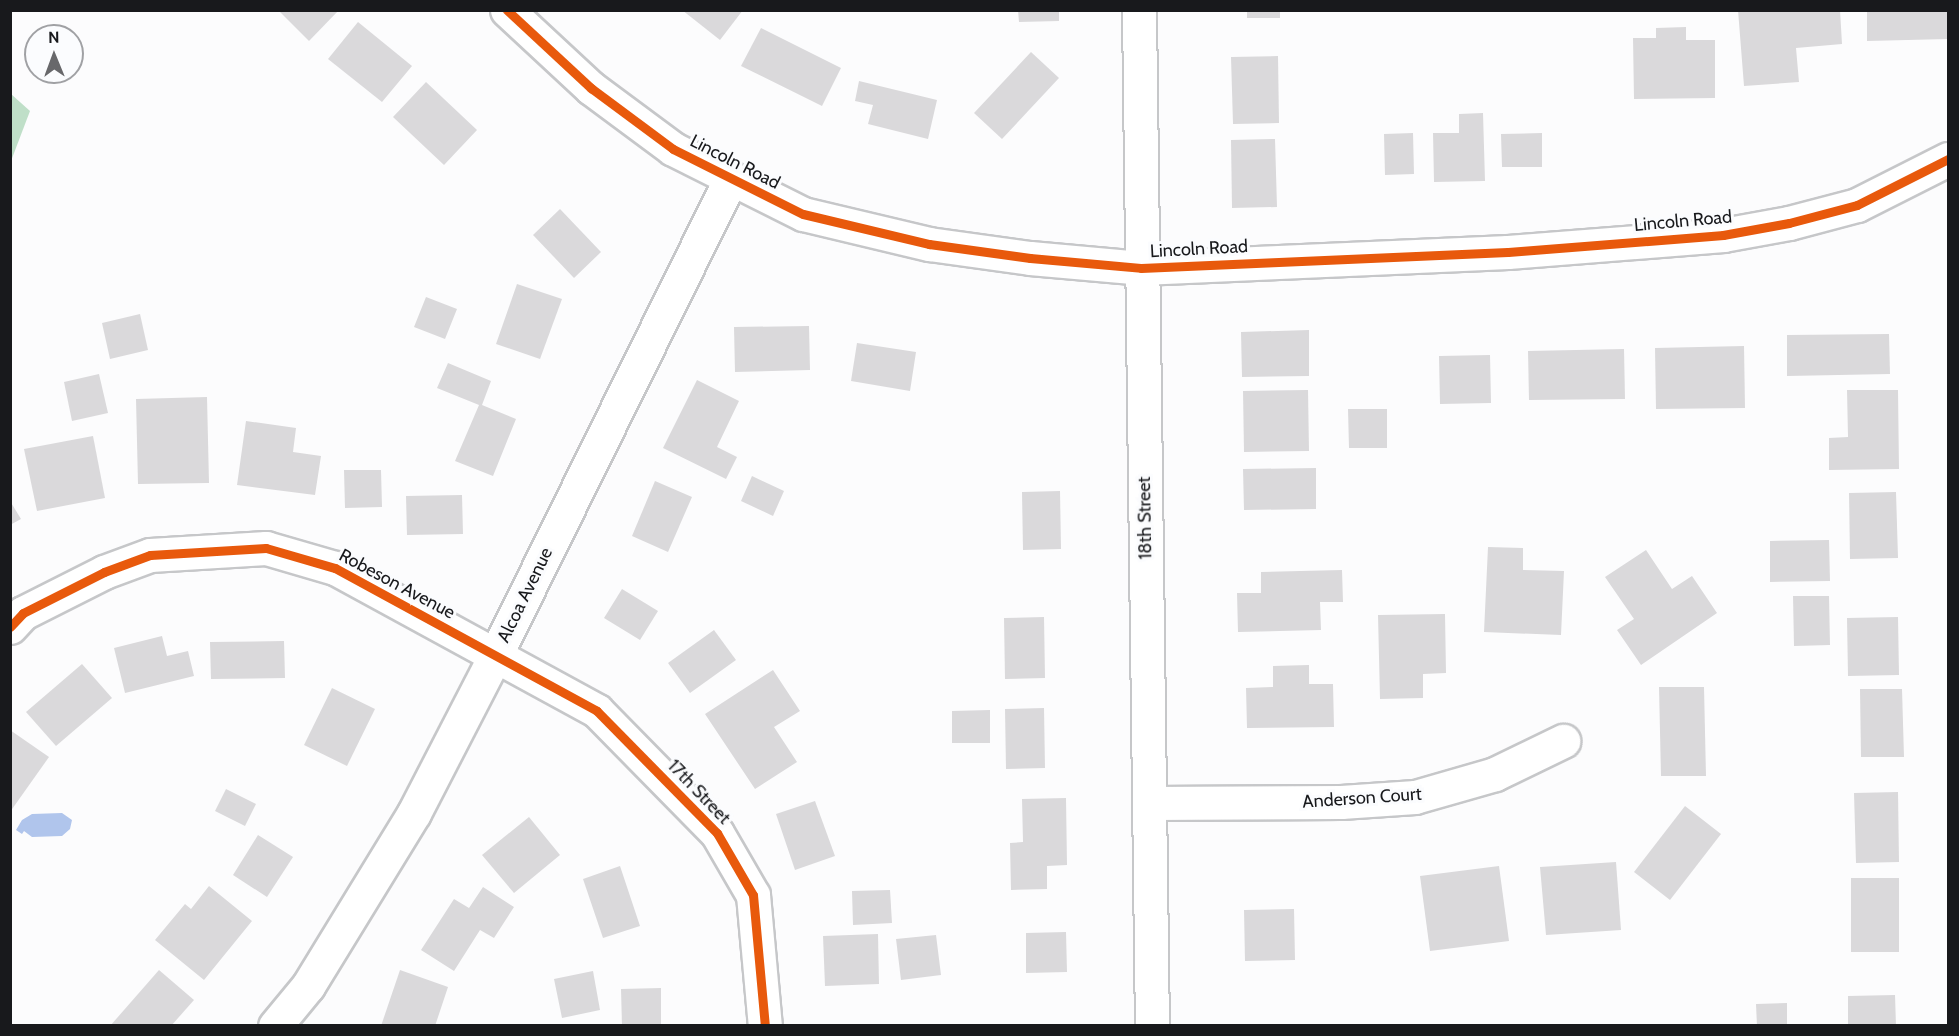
<!DOCTYPE html>
<style>
body{margin:0}
#map{position:relative;width:1959px;height:1036px;overflow:hidden;background:#fcfcfd;font-family:Cabin,sans-serif}
div>[style]{position:absolute}
[style*='--x']{left:calc(var(--x)*1px);top:calc(var(--y)*1px);width:calc(var(--w)*1px);rotate:calc(var(--a)*1deg)}
.forest>*{inset:0;background:#bfdfc8}
.water>*{inset:0;background:#b0c5ec}
.building>*{inset:0;background:#dad9db}
.roads{filter:drop-shadow(2px 0 #c6c7c9) drop-shadow(-2px 0 #c6c7c9) drop-shadow(0 2px #c6c7c9) drop-shadow(0 -2px #c6c7c9)}
.minor>*{height:33px;margin:-16.5px;padding:0 16.5px;transform-origin:16.5px;border-radius:16.5px;background:#fff}
.tertiary>*{height:33px;margin:-16.5px;padding:0 16.5px;transform-origin:16.5px;border-radius:16.5px;background:#fff}
.cycleway>*{height:9px;margin:-4.5px;padding:0 4.5px;transform-origin:4.5px;border-radius:4.5px;background:#e8590c}
span{translate:-50% -50%;white-space:nowrap;text-align:center;line-height:1.15;-webkit-text-stroke:6px #fbfcfe;paint-order:stroke}
.street-label{font-size:18px;color:#18191c}
.frame{position:absolute;inset:0;border:12px solid #18191c;pointer-events:none}
.north{position:absolute;left:24px;top:24px;width:60px;height:60px;box-sizing:border-box;background:#fbfcfe;border:2px solid #a0a1a4;border-radius:50%;rotate:359deg;font-size:16px;font-weight:700;line-height:24px;text-align:center;color:#18191c}
.north::after{content:'';display:block;margin:auto;width:21px;height:27px;background:#68686b;clip-path:polygon(50% 0,100% 100%,50% 72%,0 100%)}
</style>
<div id="map">
<div class="forest">
<div style="clip-path:polygon(11px 94px,30px 111px,11px 161px)"></div>
</div>
<div class="water">
<div style="clip-path:polygon(62px 813px,72px 820px,70px 829px,62px 836px,32px 837px,24px 831px,22px 834px,16px 830px,22px 820px,32px 814px)"></div>
</div>
<div class="building">
<div style="clip-path:polygon(278px 10px,339px 10px,309px 41px)"></div>
<div style="clip-path:polygon(682px 10px,743px 10px,720px 40px)"></div>
<div style="clip-path:polygon(1018px 10px,1059px 10px,1059px 21px,1019px 22px)"></div>
<div style="clip-path:polygon(1247px 10px,1280px 10px,1280px 18px,1247px 18px)"></div>
<div style="clip-path:polygon(1738px 10px,1840px 10px,1842px 44px,1796px 48px,1799px 82px,1744px 86px)"></div>
<div style="clip-path:polygon(1867px 10px,1948px 10px,1948px 39px,1867px 41px)"></div>
<div style="clip-path:polygon(358px 22px,412px 66px,382px 102px,328px 59px)"></div>
<div style="clip-path:polygon(1686px 27px,1686px 40px,1715px 40px,1715px 98px,1634px 99px,1633px 38px,1656px 38px,1656px 28px)"></div>
<div style="clip-path:polygon(761px 28px,841px 68px,822px 106px,741px 66px)"></div>
<div style="clip-path:polygon(1031px 52px,1059px 78px,1002px 139px,974px 113px)"></div>
<div style="clip-path:polygon(1278px 56px,1279px 123px,1233px 124px,1231px 57px)"></div>
<div style="clip-path:polygon(859px 81px,937px 100px,928px 139px,868px 124px,873px 105px,855px 101px)"></div>
<div style="clip-path:polygon(426px 82px,477px 130px,444px 165px,393px 117px)"></div>
<div style="clip-path:polygon(1483px 113px,1485px 181px,1434px 182px,1433px 133px,1459px 133px,1459px 114px)"></div>
<div style="clip-path:polygon(1413px 133px,1414px 174px,1385px 175px,1384px 134px)"></div>
<div style="clip-path:polygon(1542px 133px,1542px 167px,1502px 167px,1501px 134px)"></div>
<div style="clip-path:polygon(1275px 139px,1277px 207px,1232px 208px,1231px 140px)"></div>
<div style="clip-path:polygon(560px 209px,601px 252px,574px 278px,533px 235px)"></div>
<div style="clip-path:polygon(517px 284px,562px 299px,540px 359px,496px 344px)"></div>
<div style="clip-path:polygon(426px 297px,457px 309px,445px 339px,414px 327px)"></div>
<div style="clip-path:polygon(140px 314px,148px 350px,110px 359px,102px 323px)"></div>
<div style="clip-path:polygon(809px 326px,810px 370px,735px 372px,734px 327px)"></div>
<div style="clip-path:polygon(1309px 330px,1309px 376px,1242px 377px,1241px 332px)"></div>
<div style="clip-path:polygon(1889px 334px,1890px 374px,1787px 376px,1787px 335px)"></div>
<div style="clip-path:polygon(857px 343px,916px 352px,910px 391px,851px 381px)"></div>
<div style="clip-path:polygon(1744px 346px,1745px 408px,1656px 409px,1655px 348px)"></div>
<div style="clip-path:polygon(1624px 349px,1625px 399px,1529px 400px,1528px 351px)"></div>
<div style="clip-path:polygon(1490px 355px,1491px 403px,1440px 404px,1439px 356px)"></div>
<div style="clip-path:polygon(448px 363px,491px 381px,482px 405px,516px 419px,493px 476px,455px 461px,479px 405px,437px 388px)"></div>
<div style="clip-path:polygon(99px 374px,108px 413px,72px 421px,64px 382px)"></div>
<div style="clip-path:polygon(697px 380px,739px 401px,717px 447px,737px 457px,726px 479px,663px 448px)"></div>
<div style="clip-path:polygon(1308px 390px,1309px 451px,1244px 452px,1243px 391px)"></div>
<div style="clip-path:polygon(1847px 390px,1898px 390px,1899px 469px,1829px 470px,1829px 438px,1848px 437px)"></div>
<div style="clip-path:polygon(207px 397px,209px 483px,138px 484px,136px 399px)"></div>
<div style="clip-path:polygon(1348px 409px,1387px 409px,1387px 448px,1349px 448px)"></div>
<div style="clip-path:polygon(246px 421px,296px 428px,293px 452px,321px 456px,315px 495px,237px 485px)"></div>
<div style="clip-path:polygon(93px 436px,105px 498px,37px 511px,24px 449px)"></div>
<div style="clip-path:polygon(1316px 468px,1316px 509px,1244px 510px,1243px 469px)"></div>
<div style="clip-path:polygon(344px 470px,381px 470px,382px 507px,345px 508px)"></div>
<div style="clip-path:polygon(752px 476px,784px 491px,773px 516px,741px 501px)"></div>
<div style="clip-path:polygon(655px 481px,692px 497px,668px 552px,632px 536px)"></div>
<div style="clip-path:polygon(1060px 491px,1061px 549px,1023px 550px,1022px 492px)"></div>
<div style="clip-path:polygon(1896px 492px,1898px 558px,1850px 559px,1849px 493px)"></div>
<div style="clip-path:polygon(462px 495px,463px 534px,407px 535px,406px 496px)"></div>
<div style="clip-path:polygon(10px 501px,21px 519px,10px 525px)"></div>
<div style="clip-path:polygon(1829px 540px,1830px 581px,1770px 582px,1770px 541px)"></div>
<div style="clip-path:polygon(1488px 547px,1523px 548px,1523px 570px,1564px 571px,1561px 635px,1484px 632px)"></div>
<div style="clip-path:polygon(1646px 550px,1672px 589px,1692px 576px,1717px 613px,1641px 665px,1617px 630px,1634px 619px,1605px 577px)"></div>
<div style="clip-path:polygon(1342px 570px,1343px 602px,1320px 602px,1321px 630px,1238px 632px,1237px 593px,1261px 593px,1261px 572px)"></div>
<div style="clip-path:polygon(622px 589px,658px 611px,640px 640px,604px 618px)"></div>
<div style="clip-path:polygon(1793px 596px,1829px 596px,1830px 645px,1794px 646px)"></div>
<div style="clip-path:polygon(1445px 614px,1446px 673px,1423px 674px,1423px 698px,1380px 699px,1378px 615px)"></div>
<div style="clip-path:polygon(1044px 617px,1045px 678px,1005px 679px,1004px 618px)"></div>
<div style="clip-path:polygon(1898px 617px,1899px 675px,1848px 676px,1847px 618px)"></div>
<div style="clip-path:polygon(714px 630px,736px 660px,690px 693px,668px 663px)"></div>
<div style="clip-path:polygon(162px 636px,167px 656px,188px 651px,194px 676px,125px 693px,114px 648px)"></div>
<div style="clip-path:polygon(284px 641px,285px 678px,211px 679px,210px 642px)"></div>
<div style="clip-path:polygon(82px 664px,112px 698px,56px 746px,26px 712px)"></div>
<div style="clip-path:polygon(1309px 665px,1309px 684px,1333px 684px,1334px 727px,1247px 728px,1246px 688px,1273px 687px,1273px 666px)"></div>
<div style="clip-path:polygon(773px 670px,800px 711px,774px 727px,797px 762px,755px 789px,705px 714px)"></div>
<div style="clip-path:polygon(1659px 687px,1704px 687px,1706px 776px,1661px 776px)"></div>
<div style="clip-path:polygon(332px 688px,375px 709px,347px 766px,304px 745px)"></div>
<div style="clip-path:polygon(1860px 689px,1902px 689px,1904px 757px,1861px 757px)"></div>
<div style="clip-path:polygon(1044px 708px,1045px 768px,1006px 769px,1005px 709px)"></div>
<div style="clip-path:polygon(990px 710px,990px 743px,952px 743px,952px 711px)"></div>
<div style="clip-path:polygon(10px 730px,49px 757px,10px 812px)"></div>
<div style="clip-path:polygon(226px 789px,256px 804px,245px 826px,215px 811px)"></div>
<div style="clip-path:polygon(1898px 792px,1899px 862px,1856px 863px,1854px 793px)"></div>
<div style="clip-path:polygon(1066px 798px,1067px 865px,1047px 866px,1047px 889px,1011px 890px,1010px 843px,1023px 842px,1022px 799px)"></div>
<div style="clip-path:polygon(815px 801px,835px 856px,795px 870px,776px 814px)"></div>
<div style="clip-path:polygon(1685px 806px,1721px 834px,1670px 900px,1634px 872px)"></div>
<div style="clip-path:polygon(529px 817px,560px 855px,514px 893px,482px 855px)"></div>
<div style="clip-path:polygon(258px 835px,293px 857px,267px 897px,233px 875px)"></div>
<div style="clip-path:polygon(1616px 862px,1621px 930px,1546px 935px,1540px 867px)"></div>
<div style="clip-path:polygon(620px 866px,640px 926px,603px 938px,583px 879px)"></div>
<div style="clip-path:polygon(1499px 866px,1509px 941px,1430px 951px,1420px 876px)"></div>
<div style="clip-path:polygon(1851px 878px,1899px 878px,1899px 952px,1851px 952px)"></div>
<div style="clip-path:polygon(209px 886px,252px 921px,204px 980px,155px 940px,185px 904px,191px 909px)"></div>
<div style="clip-path:polygon(483px 887px,514px 907px,494px 938px,480px 930px,454px 971px,421px 950px,454px 899px,469px 908px)"></div>
<div style="clip-path:polygon(890px 890px,892px 923px,853px 925px,852px 891px)"></div>
<div style="clip-path:polygon(1294px 909px,1295px 960px,1245px 961px,1244px 910px)"></div>
<div style="clip-path:polygon(1066px 932px,1067px 972px,1026px 973px,1026px 933px)"></div>
<div style="clip-path:polygon(878px 934px,879px 984px,825px 986px,823px 936px)"></div>
<div style="clip-path:polygon(936px 935px,941px 975px,901px 980px,896px 939px)"></div>
<div style="clip-path:polygon(159px 970px,194px 1000px,171px 1026px,110px 1026px)"></div>
<div style="clip-path:polygon(400px 970px,448px 987px,435px 1026px,381px 1026px)"></div>
<div style="clip-path:polygon(593px 971px,600px 1010px,562px 1018px,554px 979px)"></div>
<div style="clip-path:polygon(661px 988px,661px 1026px,622px 1026px,621px 989px)"></div>
<div style="clip-path:polygon(1895px 995px,1896px 1026px,1848px 1026px,1848px 996px)"></div>
<div style="clip-path:polygon(1787px 1003px,1787px 1026px,1757px 1026px,1756px 1004px)"></div>
</div>
<div class="roads">
<div class="minor">
<div style="--x:10;--y:627;--w:19;--a:-47"></div>
<div style="--x:23;--y:613;--w:91;--a:-26.8"></div>
<div style="--x:104;--y:572;--w:49;--a:-20.3"></div>
<div style="--x:150;--y:555;--w:116;--a:-3.5"></div>
<div style="--x:266;--y:548;--w:72;--a:16.2"></div>
<div style="--x:335;--y:568;--w:298;--a:28.6"></div>
<div style="--x:597;--y:711;--w:171;--a:45.5"></div>
<div style="--x:717;--y:833;--w:72;--a:59.9"></div>
<div style="--x:753;--y:895;--w:132;--a:84.8"></div>
<div style="--x:1151;--y:803;--w:190;--a:-0.3"></div>
<div style="--x:1341;--y:802;--w:74;--a:-3.9"></div>
<div style="--x:1415;--y:797;--w:83;--a:-16"></div>
<div style="--x:1495;--y:774;--w:76;--a:-25.9"></div>
<div style="--x:275;--y:1026;--w:52;--a:-50.5"></div>
<div style="--x:308;--y:986;--w:203;--a:-58.5"></div>
<div style="--x:414;--y:813;--w:177;--a:-62.7"></div>
<div style="--x:495;--y:656;--w:531;--a:-63.72"></div>
</div>
<div class="tertiary">
<div style="--x:507;--y:10;--w:115;--a:42.9"></div>
<div style="--x:591;--y:88;--w:102;--a:36.6"></div>
<div style="--x:673;--y:149;--w:145;--a:26.6"></div>
<div style="--x:803;--y:214;--w:130;--a:13.4"></div>
<div style="--x:929;--y:244;--w:102;--a:7.9"></div>
<div style="--x:1030;--y:258;--w:111;--a:5.1"></div>
<div style="--x:1141;--y:268;--w:367;--a:-2.5"></div>
<div style="--x:1508;--y:252;--w:216;--a:-4.5"></div>
<div style="--x:1723;--y:235;--w:67;--a:-10.3"></div>
<div style="--x:1789;--y:223;--w:70;--a:-14.8"></div>
<div style="--x:1857;--y:205;--w:102;--a:-26.8"></div>
<div style="--x:1139;--y:10;--w:1016;--a:89.27"></div>
</div>
</div>
<div class="cycleway">
<div style="--x:507;--y:10;--w:115;--a:42.9"></div>
<div style="--x:591;--y:88;--w:102;--a:36.6"></div>
<div style="--x:673;--y:149;--w:145;--a:26.6"></div>
<div style="--x:803;--y:214;--w:130;--a:13.4"></div>
<div style="--x:929;--y:244;--w:102;--a:7.9"></div>
<div style="--x:1030;--y:258;--w:111;--a:5.1"></div>
<div style="--x:1141;--y:268;--w:367;--a:-2.5"></div>
<div style="--x:1508;--y:252;--w:216;--a:-4.5"></div>
<div style="--x:1723;--y:235;--w:67;--a:-10.3"></div>
<div style="--x:1789;--y:223;--w:70;--a:-14.8"></div>
<div style="--x:1857;--y:205;--w:102;--a:-26.8"></div>
<div style="--x:10;--y:627;--w:19;--a:-47"></div>
<div style="--x:23;--y:613;--w:91;--a:-26.8"></div>
<div style="--x:104;--y:572;--w:49;--a:-20.3"></div>
<div style="--x:150;--y:555;--w:116;--a:-3.5"></div>
<div style="--x:266;--y:548;--w:72;--a:16.2"></div>
<div style="--x:335;--y:568;--w:298;--a:28.6"></div>
<div style="--x:597;--y:711;--w:171;--a:45.5"></div>
<div style="--x:717;--y:833;--w:72;--a:59.9"></div>
<div style="--x:753;--y:895;--w:132;--a:84.8"></div>
</div>
<div class="street-label">
<span style="left:735px;top:162px;rotate:27deg">Lincoln Road</span>
<span style="left:1683px;top:221px;rotate:-5deg">Lincoln Road</span>
<span style="left:1199px;top:249px;rotate:-3deg">Lincoln Road</span>
<span style="left:1145px;top:518px;rotate:-91deg">18th Street</span>
<span style="left:397px;top:584px;rotate:28deg">Robeson Avenue</span>
<span style="left:525px;top:595px;rotate:-64deg">Alcoa Avenue</span>
<span style="left:699px;top:792px;rotate:46deg">17th Street</span>
<span style="left:1362px;top:798px;rotate:-4deg">Anderson Court</span>
</div>
<div class="frame"></div>
<div class="north">N</div>
</div>
